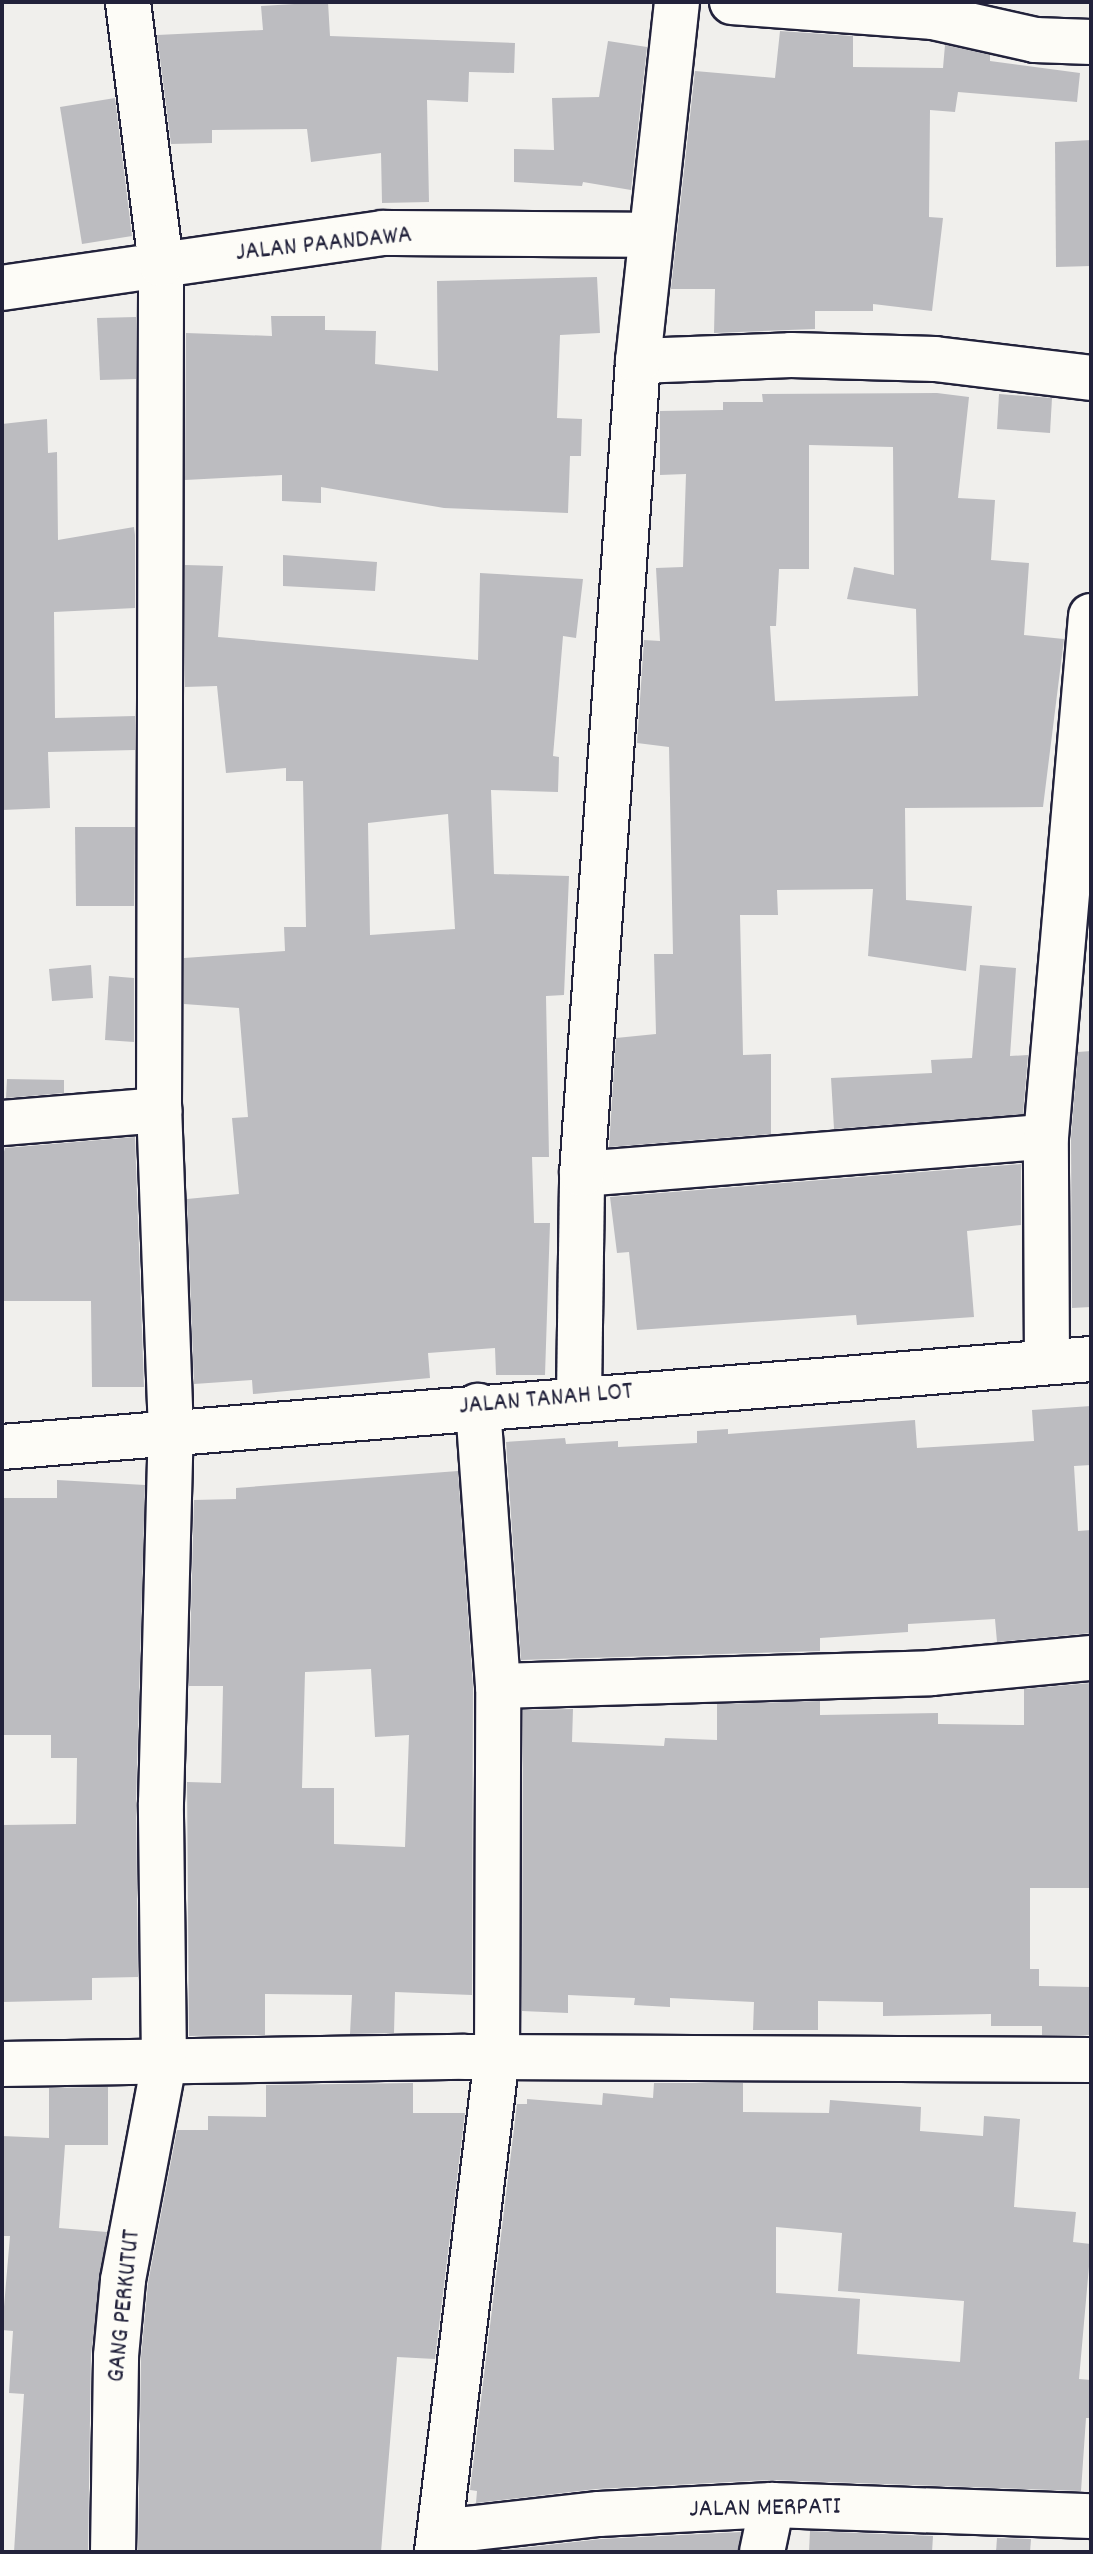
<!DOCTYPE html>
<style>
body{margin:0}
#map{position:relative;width:1093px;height:2554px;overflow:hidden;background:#f0efec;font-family:Dekko,sans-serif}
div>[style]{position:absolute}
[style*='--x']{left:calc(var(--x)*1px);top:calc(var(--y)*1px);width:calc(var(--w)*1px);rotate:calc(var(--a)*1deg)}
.building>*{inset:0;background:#bcbcc0}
.roads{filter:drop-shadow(2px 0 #22223b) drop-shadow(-2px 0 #22223b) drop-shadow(0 2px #22223b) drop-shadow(0 -2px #22223b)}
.minor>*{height:44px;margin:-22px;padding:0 22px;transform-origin:22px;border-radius:22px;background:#fdfcf7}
.secondary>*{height:44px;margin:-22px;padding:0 22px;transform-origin:22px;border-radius:22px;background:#fdfcf7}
span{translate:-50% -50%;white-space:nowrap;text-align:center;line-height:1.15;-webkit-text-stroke:7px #fdfcf7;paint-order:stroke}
.street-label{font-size:26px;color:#22223b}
.frame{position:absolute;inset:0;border:4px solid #22223b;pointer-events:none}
</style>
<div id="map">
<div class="building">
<div style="clip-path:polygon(328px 2px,330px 36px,515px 43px,514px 73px,469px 72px,468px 102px,427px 100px,429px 202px,382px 203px,381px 153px,311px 162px,307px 129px,212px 130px,212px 143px,171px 144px,157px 35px,263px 30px,261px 6px)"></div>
<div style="clip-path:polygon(780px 31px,853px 36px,853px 67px,943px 68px,945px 45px,990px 55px,990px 61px,1080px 73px,1077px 102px,958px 92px,955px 112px,930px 110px,929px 217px,943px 218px,932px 311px,873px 304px,873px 311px,815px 311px,815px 329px,714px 333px,715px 289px,671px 289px,695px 71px,775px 78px)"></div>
<div style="clip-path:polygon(608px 41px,647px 47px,631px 190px,583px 182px,582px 186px,514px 182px,514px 149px,554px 150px,552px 98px,599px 97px)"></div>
<div style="clip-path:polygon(115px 98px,132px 236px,82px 244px,60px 107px)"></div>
<div style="clip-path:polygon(1091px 140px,1091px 266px,1056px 267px,1055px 142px)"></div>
<div style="clip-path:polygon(597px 277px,600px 333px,560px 335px,557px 418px,582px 419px,581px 456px,570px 456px,568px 513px,444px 508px,321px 487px,321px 503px,282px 501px,282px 475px,185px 480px,186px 333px,272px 336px,271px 316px,325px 316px,325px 330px,376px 331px,375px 364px,438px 371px,437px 281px)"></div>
<div style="clip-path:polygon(136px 317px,136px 379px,100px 380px,97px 318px)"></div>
<div style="clip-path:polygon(evenodd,937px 393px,969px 397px,958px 498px,995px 500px,991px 560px,1029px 563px,1024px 635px,1064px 639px,1043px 807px,905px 808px,906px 900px,972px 906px,966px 971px,868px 956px,873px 889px,777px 890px,778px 915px,740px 915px,743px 1055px,771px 1054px,771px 1134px,609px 1147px,616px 1038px,656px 1034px,654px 954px,673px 954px,669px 747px,637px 743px,644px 640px,660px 641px,656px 568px,683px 567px,686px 474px,660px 475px,660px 411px,723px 410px,723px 402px,763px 402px,762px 394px,937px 393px,809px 445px,893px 447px,894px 575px,854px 567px,847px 599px,916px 609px,918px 696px,775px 701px,770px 626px,776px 626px,779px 569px,809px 569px,809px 445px)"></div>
<div style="clip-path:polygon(999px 394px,1052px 398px,1050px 433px,997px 429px)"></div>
<div style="clip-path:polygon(47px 419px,48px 453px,57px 452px,58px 540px,134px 527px,135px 535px,135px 608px,54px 612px,55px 718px,135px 716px,135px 750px,48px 752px,50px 808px,2px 810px,2px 424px)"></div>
<div style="clip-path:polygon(283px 555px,377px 562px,375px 591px,283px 586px)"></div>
<div style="clip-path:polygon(evenodd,185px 565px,223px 566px,218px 637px,478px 660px,480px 573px,583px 579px,576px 638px,563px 636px,553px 756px,559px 757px,558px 792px,491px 790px,494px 874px,569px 876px,564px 995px,546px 996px,549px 1157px,532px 1157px,534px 1223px,550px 1223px,545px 1375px,496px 1375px,495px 1348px,428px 1353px,430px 1378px,253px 1394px,252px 1380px,194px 1384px,187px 1199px,239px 1194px,232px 1118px,248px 1117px,239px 1008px,184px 1004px,184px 958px,285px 951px,284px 927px,306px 927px,303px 781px,286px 781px,286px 768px,226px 773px,217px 686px,185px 687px,185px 565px,448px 814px,455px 929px,370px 935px,368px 823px,448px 814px)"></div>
<div style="clip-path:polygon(75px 827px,135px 827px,134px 906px,76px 906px)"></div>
<div style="clip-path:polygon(91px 965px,93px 998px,52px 1001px,49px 969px)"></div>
<div style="clip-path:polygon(980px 965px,1016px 968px,1010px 1056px,1028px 1055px,1023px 1114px,834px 1129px,831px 1078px,932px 1073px,931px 1060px,972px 1058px)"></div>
<div style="clip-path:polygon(109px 976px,134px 978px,134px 1042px,105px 1040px)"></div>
<div style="clip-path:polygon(1091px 1051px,1091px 1307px,1072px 1308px,1071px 1138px,1078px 1052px)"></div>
<div style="clip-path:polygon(7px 1079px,64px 1080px,64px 1093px,6px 1098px)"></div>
<div style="clip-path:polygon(135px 1137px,144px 1387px,92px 1387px,91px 1301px,2px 1301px,2px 1159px,5px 1148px)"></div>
<div style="clip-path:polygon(1021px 1164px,1021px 1225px,967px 1231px,974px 1317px,857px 1325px,856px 1315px,637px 1330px,629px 1252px,617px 1253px,610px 1197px)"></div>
<div style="clip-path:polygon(1091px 1406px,1091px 1465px,1074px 1466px,1078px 1531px,1091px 1530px,1091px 1633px,997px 1642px,995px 1619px,908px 1624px,908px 1632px,820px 1638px,820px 1651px,521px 1660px,506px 1442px,565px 1438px,566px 1444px,618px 1441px,618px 1447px,697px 1443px,697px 1431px,728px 1429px,728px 1434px,915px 1420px,917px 1448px,1034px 1441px,1032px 1410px)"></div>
<div style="clip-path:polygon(evenodd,458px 1471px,473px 1687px,472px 1995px,395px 1992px,394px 2033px,350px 2034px,352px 1995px,265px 1994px,265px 2035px,189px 2036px,187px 1782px,221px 1783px,223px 1686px,189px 1686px,194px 1500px,236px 1499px,236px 1488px,458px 1471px,371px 1669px,375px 1737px,409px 1735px,405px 1847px,334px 1844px,334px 1788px,302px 1788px,305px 1672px,371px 1669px)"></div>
<div style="clip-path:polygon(57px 1480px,145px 1485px,136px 1802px,138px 1977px,92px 1978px,92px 2000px,2px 2002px,2px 1825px,76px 1824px,77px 1758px,51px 1758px,51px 1735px,2px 1735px,3px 1498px,57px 1498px)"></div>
<div style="clip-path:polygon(1091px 1683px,1091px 1888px,1030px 1888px,1030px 1969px,1039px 1969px,1039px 1986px,1091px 1987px,1091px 2035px,1042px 2035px,1042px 2026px,991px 2026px,991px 2014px,883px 2016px,883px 2002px,818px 2001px,818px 2030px,753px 2030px,754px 2002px,670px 1998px,670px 2007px,634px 2005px,635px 1998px,568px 1995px,568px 2013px,522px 2011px,523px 1710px,573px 1709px,572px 1742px,664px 1746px,665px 1738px,717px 1740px,717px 1704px,820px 1701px,820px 1715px,938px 1713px,938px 1724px,1024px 1725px,1024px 1689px)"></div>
<div style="clip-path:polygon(413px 2083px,413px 2113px,465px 2113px,435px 2359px,397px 2357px,381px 2552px,138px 2552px,141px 2357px,148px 2283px,177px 2130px,208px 2130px,208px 2116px,266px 2117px,266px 2085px)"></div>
<div style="clip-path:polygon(evenodd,654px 2083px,743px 2083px,743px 2112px,829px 2113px,830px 2100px,921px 2107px,920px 2131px,983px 2136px,984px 2116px,1020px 2119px,1014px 2207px,1076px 2212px,1073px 2242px,1091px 2244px,1079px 2379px,1091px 2380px,1091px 2418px,1086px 2418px,1081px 2491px,771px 2480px,596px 2489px,476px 2503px,477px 2491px,470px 2490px,517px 2104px,527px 2104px,527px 2099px,602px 2105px,603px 2093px,653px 2098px,654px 2083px,776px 2227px,842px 2233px,838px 2291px,964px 2301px,960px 2362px,857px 2354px,860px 2299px,776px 2293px,776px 2227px)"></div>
<div style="clip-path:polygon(108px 2087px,108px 2145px,65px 2145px,59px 2228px,107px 2232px,91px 2354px,88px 2552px,14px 2552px,24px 2394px,9px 2393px,13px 2331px,2px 2330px,10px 2236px,2px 2236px,2px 2136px,49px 2138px,49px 2088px)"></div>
<div style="clip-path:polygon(810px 2531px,933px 2536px,932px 2552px,809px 2552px)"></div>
<div style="clip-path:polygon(741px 2532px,738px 2552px,486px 2552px,601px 2539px)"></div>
<div style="clip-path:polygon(997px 2538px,1031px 2539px,1030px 2552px,996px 2552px)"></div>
</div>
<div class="roads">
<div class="minor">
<div style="--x:732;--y:2;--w:202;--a:4.3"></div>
<div style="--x:933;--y:17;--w:105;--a:12.7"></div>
<div style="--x:1035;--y:40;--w:56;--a:2"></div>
<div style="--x:2;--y:288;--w:384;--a:-8.2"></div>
<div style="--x:382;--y:233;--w:267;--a:0.4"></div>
<div style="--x:638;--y:361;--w:153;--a:-2.2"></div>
<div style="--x:791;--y:355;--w:144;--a:1.6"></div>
<div style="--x:935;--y:359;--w:157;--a:6.9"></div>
<div style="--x:2;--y:1123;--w:158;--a:-4.7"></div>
<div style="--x:582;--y:1174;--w:465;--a:-4.6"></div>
<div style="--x:1047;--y:1362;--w:225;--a:-90.3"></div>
<div style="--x:1046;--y:1137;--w:523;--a:-85.06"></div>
<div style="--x:579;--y:1397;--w:223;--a:-89.2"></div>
<div style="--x:582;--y:1174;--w:815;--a:-86.06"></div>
<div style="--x:638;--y:361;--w:361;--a:-83.8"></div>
<div style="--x:498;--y:1686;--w:433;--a:-1.7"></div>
<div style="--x:931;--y:1673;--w:161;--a:-5.4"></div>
<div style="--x:2;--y:2064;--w:463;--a:-0.9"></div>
<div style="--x:465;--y:2057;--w:626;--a:0.27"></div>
<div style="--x:440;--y:2532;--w:160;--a:-6.5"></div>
<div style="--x:599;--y:2514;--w:173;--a:-3"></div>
<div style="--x:772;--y:2505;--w:319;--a:2"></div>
<div style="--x:113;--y:2552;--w:196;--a:-89.1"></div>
<div style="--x:116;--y:2356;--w:76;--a:-84.7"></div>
<div style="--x:123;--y:2280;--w:222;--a:-79.3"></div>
<div style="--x:164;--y:2062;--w:259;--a:-90.7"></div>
<div style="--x:161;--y:1803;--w:370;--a:-88.5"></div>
<div style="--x:171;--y:1433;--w:323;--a:-92.1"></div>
<div style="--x:159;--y:1110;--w:846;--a:-89.86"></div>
<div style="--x:161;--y:264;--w:264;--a:-97.2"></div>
<div style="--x:437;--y:2552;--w:499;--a:-83.1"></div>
<div style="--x:497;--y:2057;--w:371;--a:-89.8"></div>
<div style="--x:498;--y:1686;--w:281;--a:-94.1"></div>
<div style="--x:762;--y:2552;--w:48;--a:-78"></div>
</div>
<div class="secondary">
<div style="--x:2;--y:1447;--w:1093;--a:-4.62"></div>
</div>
</div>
<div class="street-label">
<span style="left:324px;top:245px;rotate:-6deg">JALAN PAANDAWA</span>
<span style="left:546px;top:1400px;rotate:-5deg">JALAN TANAH LOT</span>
<span style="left:125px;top:2306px;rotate:-84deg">GANG PERKUTUT</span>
<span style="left:765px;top:2509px;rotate:-1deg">JALAN MERPATI</span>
</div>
<div class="frame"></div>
</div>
